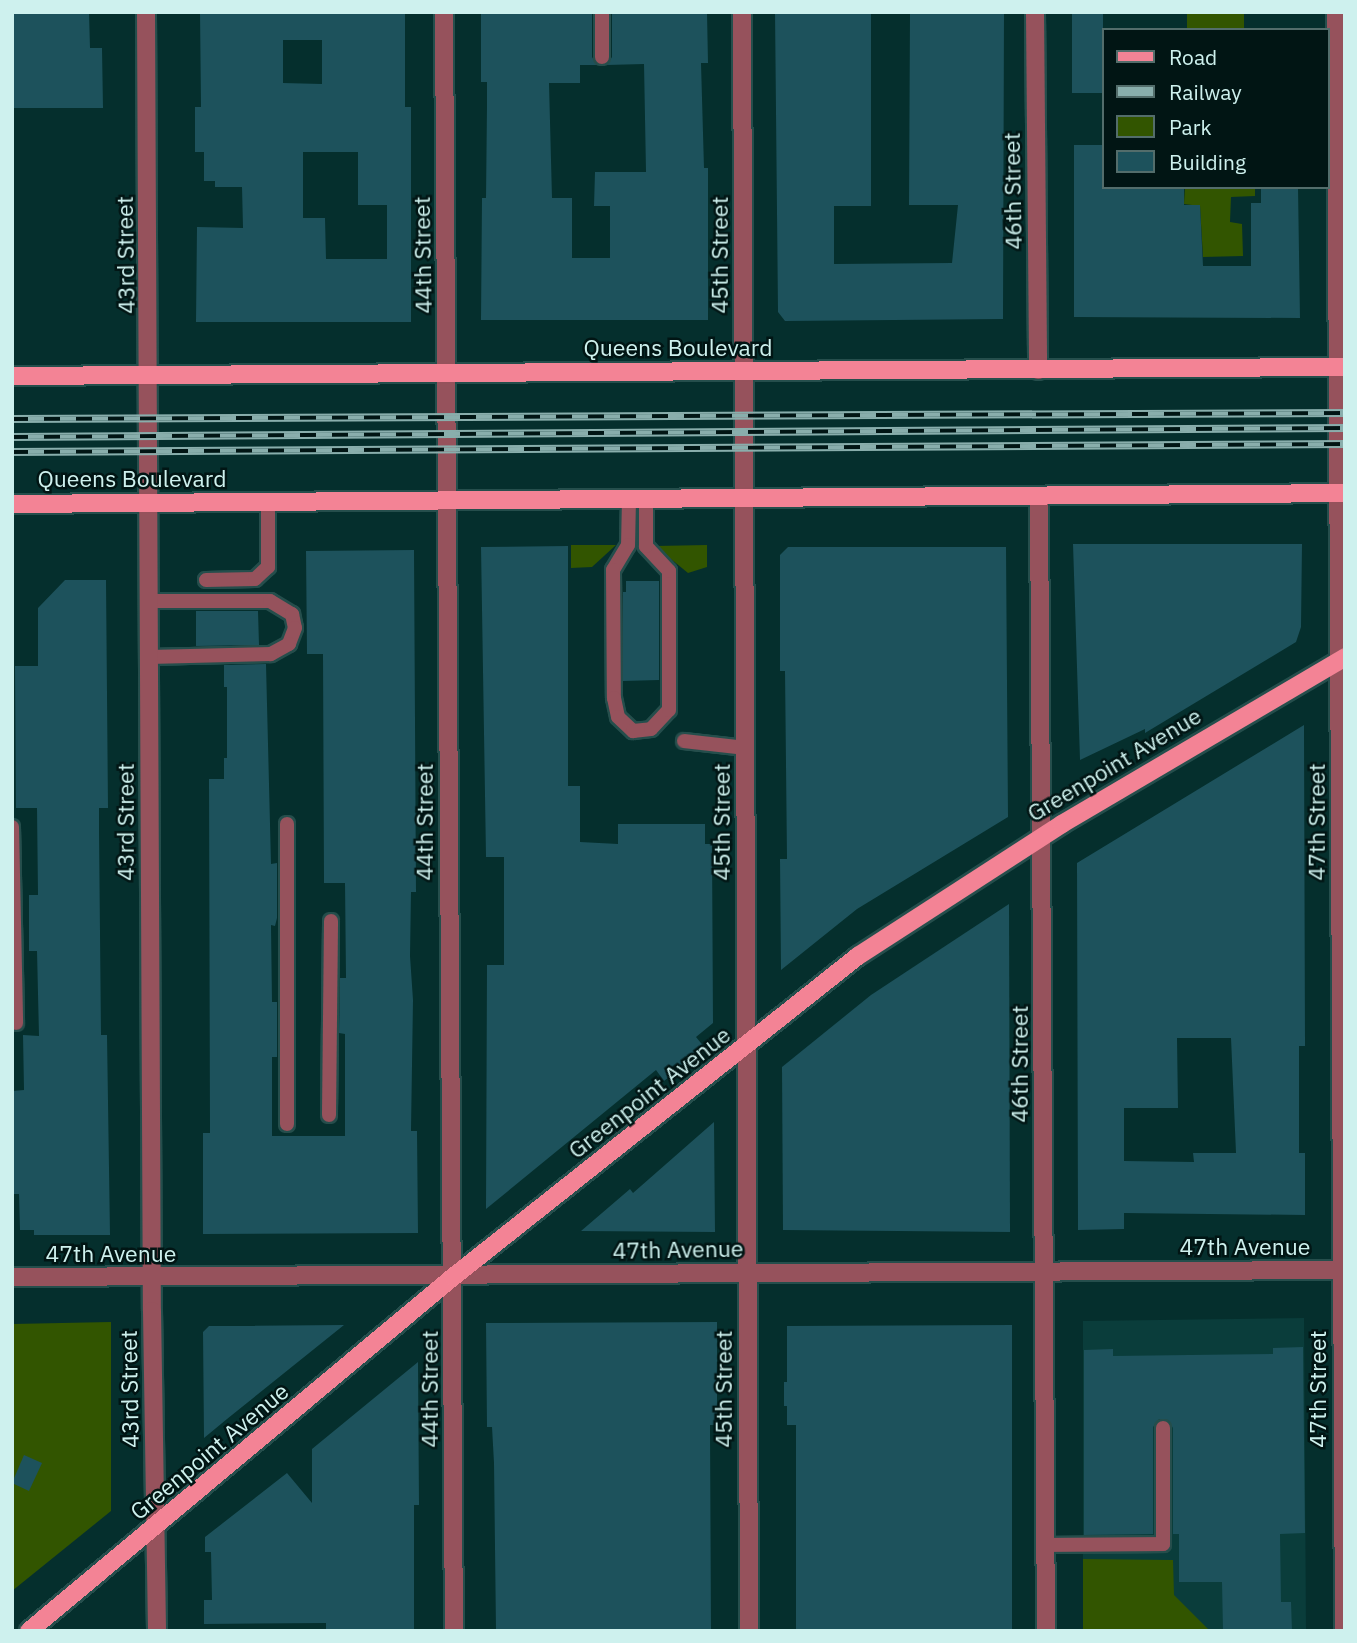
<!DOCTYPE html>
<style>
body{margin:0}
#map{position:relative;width:1357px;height:1643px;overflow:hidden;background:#052f2d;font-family:"IBM Plex Sans",sans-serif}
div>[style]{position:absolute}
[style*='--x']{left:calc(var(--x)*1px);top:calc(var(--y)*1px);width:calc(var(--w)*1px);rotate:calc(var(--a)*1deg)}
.built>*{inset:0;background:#0a3d3b}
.green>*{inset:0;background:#325500}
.building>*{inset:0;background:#1d525c}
.roads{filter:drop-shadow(2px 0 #254e4c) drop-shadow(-2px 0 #254e4c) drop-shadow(0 2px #254e4c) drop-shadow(0 -2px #254e4c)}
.lane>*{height:14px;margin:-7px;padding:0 7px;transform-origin:7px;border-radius:7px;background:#96525c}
.street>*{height:18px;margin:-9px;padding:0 9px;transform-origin:9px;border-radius:9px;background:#96525c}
.primary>*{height:18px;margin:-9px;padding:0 9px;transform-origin:9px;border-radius:9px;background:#f38395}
.rail>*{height:8px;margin-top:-4px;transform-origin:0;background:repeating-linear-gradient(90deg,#011514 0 16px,#89aeac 0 32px);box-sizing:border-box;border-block:2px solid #89aeac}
span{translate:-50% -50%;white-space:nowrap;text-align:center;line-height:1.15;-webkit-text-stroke:5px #011514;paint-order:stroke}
.street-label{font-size:23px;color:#cef1ee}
.frame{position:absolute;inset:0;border:14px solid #cef1ee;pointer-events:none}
.legend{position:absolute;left:1102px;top:28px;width:228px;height:161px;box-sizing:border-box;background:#011514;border:2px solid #536d6b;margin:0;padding:9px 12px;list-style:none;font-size:21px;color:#cef1ee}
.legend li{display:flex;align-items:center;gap:14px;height:35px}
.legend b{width:35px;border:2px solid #536d6b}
</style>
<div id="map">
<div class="built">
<div style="clip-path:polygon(1304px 1318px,1306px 1631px,1083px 1631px,1083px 1321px)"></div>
</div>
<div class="green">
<div style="clip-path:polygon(1187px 12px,1244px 12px,1244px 30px,1187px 30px)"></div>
<div style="clip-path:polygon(1185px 187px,1255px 187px,1255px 196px,1231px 197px,1230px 222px,1242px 224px,1243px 256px,1203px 257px,1200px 206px,1184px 204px)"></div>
<div style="clip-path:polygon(571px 545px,616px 545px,592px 567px,571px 568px)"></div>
<div style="clip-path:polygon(707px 545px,707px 567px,688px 573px,655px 546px)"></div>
<div style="clip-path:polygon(111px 1322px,111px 1511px,12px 1591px,12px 1324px)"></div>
<div style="clip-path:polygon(1083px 1559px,1173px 1560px,1174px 1595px,1210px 1631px,1083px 1631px)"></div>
</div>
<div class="building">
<div style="clip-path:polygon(14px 12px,89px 12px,90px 48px,102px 48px,103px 108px,14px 108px)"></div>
<div style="clip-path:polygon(evenodd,200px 12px,405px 12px,405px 107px,411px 107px,411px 322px,196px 322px,197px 227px,243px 228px,242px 187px,215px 187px,215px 181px,204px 181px,204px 152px,195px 152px,195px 107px,201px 107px,200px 12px,283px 40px,322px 40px,322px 84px,283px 83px,283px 40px,200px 12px,303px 152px,358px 152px,358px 205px,387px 205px,387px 259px,326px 259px,325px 218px,303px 218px,303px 152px)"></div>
<div style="clip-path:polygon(481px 12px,592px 12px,592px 57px,597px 65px,580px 65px,580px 83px,549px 83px,552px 198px,572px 198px,572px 258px,610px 258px,610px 206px,594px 206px,595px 172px,646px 172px,644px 64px,607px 65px,612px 57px,612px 12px,707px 12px,708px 63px,701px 63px,704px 168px,708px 168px,708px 320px,481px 320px,482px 198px,486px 198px,487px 105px,487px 82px,481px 82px)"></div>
<div style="clip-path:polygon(775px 12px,871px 12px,871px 206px,834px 206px,834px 264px,952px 263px,958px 205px,909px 205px,910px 12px,1004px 12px,1003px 319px,785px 321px,778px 312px)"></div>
<div style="clip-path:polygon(1072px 12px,1103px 12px,1103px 93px,1072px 93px)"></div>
<div style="clip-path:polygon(1074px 145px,1103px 145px,1103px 187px,1184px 187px,1184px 205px,1200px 205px,1203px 266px,1251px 266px,1251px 203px,1261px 203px,1261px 187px,1298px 187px,1300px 318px,1074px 317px)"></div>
<div style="clip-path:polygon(1073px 544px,1302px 544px,1301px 627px,1296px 642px,1145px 733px,1145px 729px,1080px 760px)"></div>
<div style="clip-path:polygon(568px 546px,568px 786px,580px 786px,580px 842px,618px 844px,618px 824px,705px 824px,705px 844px,712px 844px,713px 1023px,696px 1037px,705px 1048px,664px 1081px,656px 1070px,486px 1209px,487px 965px,504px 965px,504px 857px,486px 857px,481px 547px)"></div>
<div style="clip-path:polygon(788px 547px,1006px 547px,1008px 817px,857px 909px,781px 970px,780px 859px,787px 859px,785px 671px,780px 671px,780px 555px)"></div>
<div style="clip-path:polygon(414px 550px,416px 892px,411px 892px,410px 956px,413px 1000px,411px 1131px,417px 1131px,418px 1233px,203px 1234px,203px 1133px,210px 1133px,209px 779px,224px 779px,224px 758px,227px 758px,227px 687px,224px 687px,224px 665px,266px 664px,271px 864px,277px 863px,277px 918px,275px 926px,271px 925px,272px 1002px,277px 1002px,277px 1057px,272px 1057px,272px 1136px,345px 1136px,345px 1034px,339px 1033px,340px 978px,346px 978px,345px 883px,324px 883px,323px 654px,307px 654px,306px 551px)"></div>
<div style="clip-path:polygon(65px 580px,106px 580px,108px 808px,99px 808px,99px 830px,101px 1035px,107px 1035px,110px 1235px,34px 1235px,34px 1230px,20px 1230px,19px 1194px,12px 1194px,12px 1091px,24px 1090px,23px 1035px,39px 1036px,37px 951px,29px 951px,29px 895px,38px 895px,37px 808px,16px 808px,15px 666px,38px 666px,38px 608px)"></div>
<div style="clip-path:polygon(626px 581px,659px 581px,659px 680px,623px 681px,623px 592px,626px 592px)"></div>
<div style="clip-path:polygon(196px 611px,258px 611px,259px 645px,196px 646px)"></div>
<div style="clip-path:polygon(evenodd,1304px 725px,1305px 1046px,1299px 1046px,1299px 1153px,1305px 1153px,1305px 1215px,1124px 1213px,1124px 1229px,1078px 1230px,1077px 863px,1304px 725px,1177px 1038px,1231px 1038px,1236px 1153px,1193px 1153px,1194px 1162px,1124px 1161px,1124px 1108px,1178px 1108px,1177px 1038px)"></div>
<div style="clip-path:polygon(1009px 904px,1010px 1232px,783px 1230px,782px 1067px,871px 995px)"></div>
<div style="clip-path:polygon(714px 1122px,715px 1232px,581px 1231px,630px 1189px,633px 1193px)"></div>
<div style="clip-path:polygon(717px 1322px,717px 1425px,710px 1425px,711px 1631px,496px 1631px,494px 1463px,492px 1427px,487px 1427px,486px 1323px)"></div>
<div style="clip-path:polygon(344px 1325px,227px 1419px,204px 1438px,203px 1332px,209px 1326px)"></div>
<div style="clip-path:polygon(1012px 1325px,1012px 1631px,796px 1631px,796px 1425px,787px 1425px,787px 1406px,784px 1406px,784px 1382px,787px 1382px,787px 1326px)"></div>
<div style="clip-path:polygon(1303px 1347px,1305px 1533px,1280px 1534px,1281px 1602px,1291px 1602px,1292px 1631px,1223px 1631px,1222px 1582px,1179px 1582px,1179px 1534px,1173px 1534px,1173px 1428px,1168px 1420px,1159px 1419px,1153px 1427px,1153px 1534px,1084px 1535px,1084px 1350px,1113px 1349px,1113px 1356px,1189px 1355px,1273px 1354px,1273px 1348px)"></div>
<div style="clip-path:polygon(418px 1362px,419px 1505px,414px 1505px,414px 1631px,326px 1631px,326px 1623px,204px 1624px,204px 1600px,212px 1600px,211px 1552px,205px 1552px,205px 1537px,287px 1473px,312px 1503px,312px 1449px)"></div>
<div style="clip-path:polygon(24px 1455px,42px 1463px,29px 1491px,12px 1483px)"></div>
</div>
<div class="roads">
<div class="lane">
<div style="--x:602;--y:12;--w:45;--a:90"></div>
<div style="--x:629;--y:499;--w:46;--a:91.2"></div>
<div style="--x:628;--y:545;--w:29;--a:121"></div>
<div style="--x:613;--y:570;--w:128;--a:89.6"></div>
<div style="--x:614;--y:698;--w:19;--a:78"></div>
<div style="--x:618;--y:717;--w:21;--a:43"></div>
<div style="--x:633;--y:731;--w:18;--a:-6"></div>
<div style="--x:651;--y:729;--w:26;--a:-47"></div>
<div style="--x:669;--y:710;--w:139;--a:-90"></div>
<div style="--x:669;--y:571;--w:34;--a:-133"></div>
<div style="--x:646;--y:546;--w:47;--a:-90"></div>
<div style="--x:206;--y:580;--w:49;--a:-1.2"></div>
<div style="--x:255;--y:579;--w:18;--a:-43"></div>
<div style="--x:268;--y:567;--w:65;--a:-90"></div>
<div style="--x:148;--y:601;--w:122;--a:0"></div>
<div style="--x:270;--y:601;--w:26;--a:31"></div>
<div style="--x:292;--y:614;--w:14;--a:78"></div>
<div style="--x:295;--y:628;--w:17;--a:111"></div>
<div style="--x:289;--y:644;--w:21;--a:151"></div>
<div style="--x:271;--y:654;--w:122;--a:178.6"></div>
<div style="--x:684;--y:741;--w:62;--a:6.4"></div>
<div style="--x:12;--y:827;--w:196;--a:88.8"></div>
<div style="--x:329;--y:1115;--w:194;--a:-89.4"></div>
<div style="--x:287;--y:1124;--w:300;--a:-90"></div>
<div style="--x:1045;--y:1545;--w:118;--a:-0.5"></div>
<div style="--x:1163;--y:1544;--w:116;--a:-90"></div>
</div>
<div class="street">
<div style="--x:146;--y:12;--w:1299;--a:89.74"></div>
<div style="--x:152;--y:1311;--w:320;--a:89.1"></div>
<div style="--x:444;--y:12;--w:1619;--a:89.65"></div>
<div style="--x:742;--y:12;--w:1619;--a:89.75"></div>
<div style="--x:1035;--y:12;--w:358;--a:89.5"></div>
<div style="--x:1336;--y:12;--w:1619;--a:89.72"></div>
<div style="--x:1039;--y:497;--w:1134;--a:89.65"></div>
<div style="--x:12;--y:1277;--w:1333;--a:-0.3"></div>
</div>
<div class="primary">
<div style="--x:12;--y:376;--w:1333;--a:-0.39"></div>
<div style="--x:12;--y:504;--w:1333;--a:-0.47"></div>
<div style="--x:29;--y:1631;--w:552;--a:-39.86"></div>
<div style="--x:453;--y:1277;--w:517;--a:-38.4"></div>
<div style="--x:858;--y:956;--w:243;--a:-32.9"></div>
<div style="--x:1062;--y:824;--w:329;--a:-30.5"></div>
</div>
</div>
<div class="rail">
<div style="--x:12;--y:419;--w:1333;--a:-0.26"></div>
<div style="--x:12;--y:437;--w:1333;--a:-0.39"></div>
<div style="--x:12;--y:452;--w:1333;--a:-0.34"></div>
</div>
<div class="street-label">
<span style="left:1012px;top:191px;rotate:-91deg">46th Street</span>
<span style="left:125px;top:255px;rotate:-91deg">43rd Street</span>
<span style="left:422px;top:255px;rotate:-91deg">44th Street</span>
<span style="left:719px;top:255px;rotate:-90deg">45th Street</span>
<span style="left:678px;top:347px">Queens Boulevard</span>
<span style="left:132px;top:478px">Queens Boulevard</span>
<span style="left:1114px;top:764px;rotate:-31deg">Greenpoint Avenue</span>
<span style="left:125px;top:822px;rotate:-90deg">43rd Street</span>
<span style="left:424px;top:822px;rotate:-90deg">44th Street</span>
<span style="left:721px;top:822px;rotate:-90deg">45th Street</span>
<span style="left:1316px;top:822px;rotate:-90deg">47th Street</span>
<span style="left:1019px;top:1064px;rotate:-90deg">46th Street</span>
<span style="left:649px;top:1092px;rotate:-38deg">Greenpoint Avenue</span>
<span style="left:1245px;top:1246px">47th Avenue</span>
<span style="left:678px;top:1249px;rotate:-1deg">47th Avenue</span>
<span style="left:111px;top:1253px">47th Avenue</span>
<span style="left:129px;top:1389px;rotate:-91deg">43rd Street</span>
<span style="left:429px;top:1389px;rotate:-90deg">44th Street</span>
<span style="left:723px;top:1389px;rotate:-90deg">45th Street</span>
<span style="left:1317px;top:1389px;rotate:-90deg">47th Street</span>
<span style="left:209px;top:1451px;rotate:-40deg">Greenpoint Avenue</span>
</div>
<div class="frame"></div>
<ul class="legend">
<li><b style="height:9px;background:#f38395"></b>Road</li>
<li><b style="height:9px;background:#89aeac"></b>Railway</li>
<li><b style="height:19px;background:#325500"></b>Park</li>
<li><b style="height:19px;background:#1d525c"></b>Building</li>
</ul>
</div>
